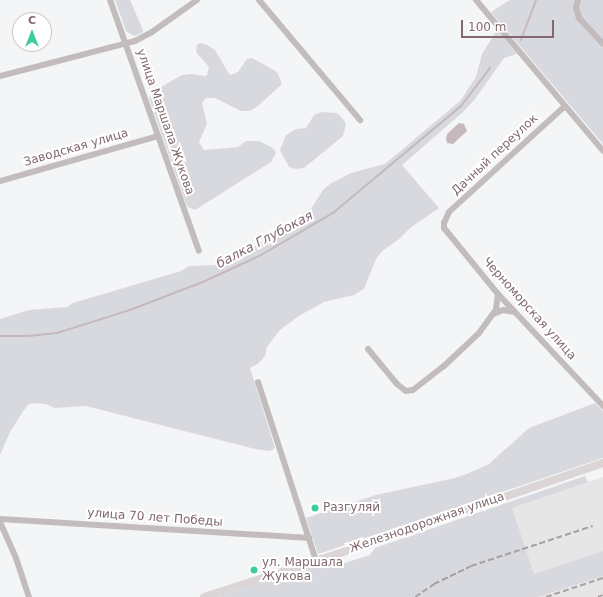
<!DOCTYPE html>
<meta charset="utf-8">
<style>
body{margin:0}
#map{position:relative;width:603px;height:597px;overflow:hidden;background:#f4f5f6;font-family:"DejaVu Sans",sans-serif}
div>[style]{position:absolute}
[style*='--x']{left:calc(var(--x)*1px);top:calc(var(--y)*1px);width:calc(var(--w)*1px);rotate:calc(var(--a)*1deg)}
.built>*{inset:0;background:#e7e6e7}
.green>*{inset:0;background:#d8d8df}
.water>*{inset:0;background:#c6b9be}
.stream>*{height:2px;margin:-1px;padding:0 1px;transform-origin:1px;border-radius:1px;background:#c6b9be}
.minor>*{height:6px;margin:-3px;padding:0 3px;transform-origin:3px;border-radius:3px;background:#c3bcbc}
.major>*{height:8px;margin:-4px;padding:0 4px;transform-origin:4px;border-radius:4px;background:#dbd5d6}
.rail>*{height:2px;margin-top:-1px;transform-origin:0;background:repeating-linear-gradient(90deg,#aaa0a1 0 6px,transparent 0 9px)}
.dots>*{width:11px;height:11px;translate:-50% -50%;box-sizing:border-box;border:2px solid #fff;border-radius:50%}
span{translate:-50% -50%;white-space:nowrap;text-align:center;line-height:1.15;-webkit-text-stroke:4px #fff;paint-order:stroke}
.street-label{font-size:12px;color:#81696c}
.poi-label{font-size:12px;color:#81696c}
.left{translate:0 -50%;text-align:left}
.water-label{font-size:13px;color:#846a72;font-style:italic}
.north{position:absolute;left:12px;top:12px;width:40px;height:40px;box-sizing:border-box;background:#fff;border:1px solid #cdc3c4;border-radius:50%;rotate:0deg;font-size:11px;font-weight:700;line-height:16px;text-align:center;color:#81696c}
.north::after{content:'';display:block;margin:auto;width:14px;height:18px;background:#3ccd99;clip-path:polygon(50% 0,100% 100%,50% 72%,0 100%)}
.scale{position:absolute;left:461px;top:20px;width:93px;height:18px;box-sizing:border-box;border:2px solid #81696c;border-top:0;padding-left:5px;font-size:12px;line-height:14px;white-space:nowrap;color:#81696c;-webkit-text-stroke:3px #fff;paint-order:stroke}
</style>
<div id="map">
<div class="built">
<div style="clip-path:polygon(603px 477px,603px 551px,534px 574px,511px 508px)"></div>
<div style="clip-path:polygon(603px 576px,603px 597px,538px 597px,572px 586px)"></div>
</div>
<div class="green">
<div style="clip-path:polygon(115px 0,130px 0,143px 30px,142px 33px,134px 36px,126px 31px)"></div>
<div style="clip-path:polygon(510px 0,603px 0,603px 144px,491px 12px)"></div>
<div style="clip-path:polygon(497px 30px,517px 54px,504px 58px,475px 99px,462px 113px,402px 165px,439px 208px,410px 228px,398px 240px,382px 251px,376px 259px,364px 289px,354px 295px,324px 302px,297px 317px,279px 331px,267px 347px,265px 356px,258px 364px,250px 368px,275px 448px,270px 451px,255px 449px,86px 406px,55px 408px,45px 404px,35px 403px,29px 404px,24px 410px,10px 432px,0 455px,0 319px,29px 310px,67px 307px,73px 303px,181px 271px,189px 266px,221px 265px,246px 252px,311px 209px,323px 190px,330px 184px,351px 173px,385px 164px,460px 101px,476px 77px,482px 54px)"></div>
<div style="clip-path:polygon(200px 43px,207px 45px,215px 50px,229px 74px,231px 75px,238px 72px,247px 59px,252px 58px,277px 72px,281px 81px,281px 85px,258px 106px,250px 111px,241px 111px,215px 98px,206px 98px,202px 103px,207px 124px,199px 142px,204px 150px,238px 147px,246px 141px,259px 141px,273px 148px,276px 153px,271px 162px,195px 210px,188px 207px,186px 204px,149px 98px,154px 91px,182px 75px,192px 74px,204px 76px,207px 75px,209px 67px,196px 52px,197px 45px)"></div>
<div style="clip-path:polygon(322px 112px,337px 113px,342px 118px,346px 124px,343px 136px,304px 168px,296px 169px,289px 167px,280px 150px,286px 135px,296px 129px,306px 128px,314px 115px)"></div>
<div style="clip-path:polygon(595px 403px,603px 411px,603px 458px,318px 554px,306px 518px,376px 495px,455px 478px,469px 473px,489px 464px,529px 428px)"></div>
<div style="clip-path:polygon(585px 476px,588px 482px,512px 508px,534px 574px,603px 551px,603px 576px,538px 597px,217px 597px,327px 561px,329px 568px,370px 555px,375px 548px)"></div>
</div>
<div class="water">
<div style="clip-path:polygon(459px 123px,464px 124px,467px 131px,453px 144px,447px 143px,446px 139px,447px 134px)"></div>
</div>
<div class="stream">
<div style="--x:521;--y:40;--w:43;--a:-69.4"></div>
<div style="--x:0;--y:336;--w:28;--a:0"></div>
<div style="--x:28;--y:336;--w:29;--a:-6"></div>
<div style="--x:57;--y:333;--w:77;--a:-17.5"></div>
<div style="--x:130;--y:310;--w:80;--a:-21.1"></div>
<div style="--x:205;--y:281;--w:62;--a:-24.9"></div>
<div style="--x:261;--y:255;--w:83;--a:-30.3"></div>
<div style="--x:333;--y:213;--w:167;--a:-39.9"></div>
<div style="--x:461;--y:106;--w:48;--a:-52.7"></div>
</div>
<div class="minor">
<div style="--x:110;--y:0;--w:266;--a:70.5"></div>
<div style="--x:259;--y:0;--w:157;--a:49.9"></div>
<div style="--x:476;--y:0;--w:197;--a:49.9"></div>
<div style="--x:578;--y:0;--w:7;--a:106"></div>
<div style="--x:576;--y:7;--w:11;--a:75"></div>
<div style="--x:579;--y:18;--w:35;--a:47"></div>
<div style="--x:0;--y:76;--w:139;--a:-14.5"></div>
<div style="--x:135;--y:41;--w:19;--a:-28"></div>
<div style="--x:152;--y:32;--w:55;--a:-35.4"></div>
<div style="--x:565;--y:106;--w:157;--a:137.6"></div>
<div style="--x:449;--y:212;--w:12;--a:114"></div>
<div style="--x:444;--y:223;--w:5;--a:90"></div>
<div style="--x:444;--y:228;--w:85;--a:50.7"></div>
<div style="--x:498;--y:294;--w:154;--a:46.8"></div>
<div style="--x:0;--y:181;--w:164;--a:-15.9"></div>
<div style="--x:493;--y:314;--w:11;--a:-22"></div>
<div style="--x:503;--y:310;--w:11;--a:10"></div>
<div style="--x:368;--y:349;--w:45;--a:50.4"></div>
<div style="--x:397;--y:384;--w:11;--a:38"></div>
<div style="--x:406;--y:391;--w:7;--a:-8"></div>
<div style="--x:413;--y:390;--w:39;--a:-38"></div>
<div style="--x:444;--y:366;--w:48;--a:-43.3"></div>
<div style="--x:479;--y:333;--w:29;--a:-54"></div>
<div style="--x:496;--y:310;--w:16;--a:-83"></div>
<div style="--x:258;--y:382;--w:187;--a:72"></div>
<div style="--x:0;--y:519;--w:310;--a:3.5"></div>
<div style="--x:0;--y:522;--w:39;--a:66"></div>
<div style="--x:16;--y:558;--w:41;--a:71.6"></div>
</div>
<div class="major">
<div style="--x:204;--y:597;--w:166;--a:-17.9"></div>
<div style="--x:362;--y:546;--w:255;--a:-19"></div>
</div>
<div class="rail">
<div style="--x:415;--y:597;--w:23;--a:-34"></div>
<div style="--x:434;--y:584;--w:41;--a:-25.9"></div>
<div style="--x:471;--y:566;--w:128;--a:-18.2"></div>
<div style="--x:546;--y:597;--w:60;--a:-18.4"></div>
<div style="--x:598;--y:597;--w:5;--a:-22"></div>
</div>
<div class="dots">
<div style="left:315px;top:508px;background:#3ccd99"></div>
<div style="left:254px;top:570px;background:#3ccd99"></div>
</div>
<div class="street-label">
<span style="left:165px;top:122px;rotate:71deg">улица Маршала Жукова</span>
<span style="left:76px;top:148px;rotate:-16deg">Заводская улица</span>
<span style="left:495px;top:155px;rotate:-43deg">Дачный переулок</span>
<span style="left:529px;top:309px;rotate:48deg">Черноморская улица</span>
<span style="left:155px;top:518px;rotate:4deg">улица 70 лет Победы</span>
<span style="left:427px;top:523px;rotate:-19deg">Железнодорожная улица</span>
</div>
<div class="poi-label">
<span class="left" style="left:323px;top:508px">Разгуляй</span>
<span class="left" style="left:262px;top:570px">ул. Маршала<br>Жукова</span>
</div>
<div class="water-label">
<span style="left:265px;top:240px;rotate:-28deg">балка Глубокая</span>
</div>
<div class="north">С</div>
<div class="scale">100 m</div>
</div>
